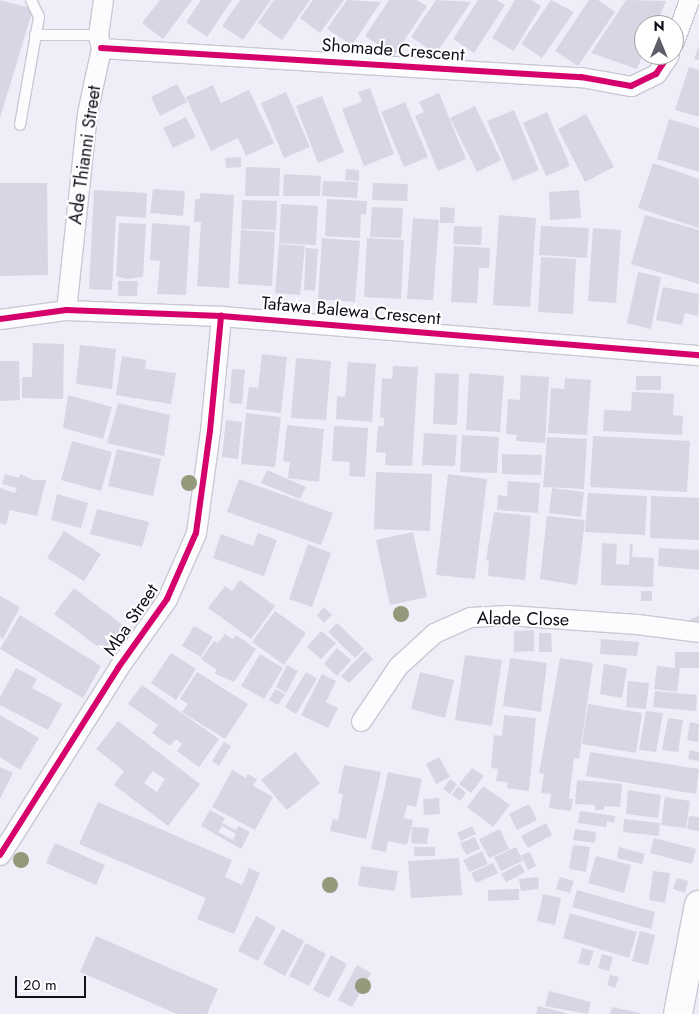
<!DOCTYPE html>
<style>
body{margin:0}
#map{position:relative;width:699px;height:1014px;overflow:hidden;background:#eeedf8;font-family:Jost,sans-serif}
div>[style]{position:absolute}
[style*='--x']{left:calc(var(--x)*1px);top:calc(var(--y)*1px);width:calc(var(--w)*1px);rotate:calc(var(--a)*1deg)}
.building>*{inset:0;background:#d8d6e4}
.roads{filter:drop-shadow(1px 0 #cac8d3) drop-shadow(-1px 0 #cac8d3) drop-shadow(0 1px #cac8d3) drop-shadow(0 -1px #cac8d3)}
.service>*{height:10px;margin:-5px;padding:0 5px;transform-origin:5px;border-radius:5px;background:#fcfcfe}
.minor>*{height:19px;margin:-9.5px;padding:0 9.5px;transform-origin:9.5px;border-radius:9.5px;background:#fcfcfe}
.secondary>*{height:28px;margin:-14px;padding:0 14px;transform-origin:14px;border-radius:14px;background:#fcfcfe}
.cycleway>*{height:6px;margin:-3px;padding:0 3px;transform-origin:3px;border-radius:3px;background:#d6006c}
.trees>*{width:16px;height:16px;margin:-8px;border-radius:50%;background:#93997b}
span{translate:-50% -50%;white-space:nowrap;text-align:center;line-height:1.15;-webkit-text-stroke:4px #fff;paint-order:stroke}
.street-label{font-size:18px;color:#120f1b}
.north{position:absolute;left:634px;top:15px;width:50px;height:50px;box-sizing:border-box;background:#fff;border:1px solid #a09fa4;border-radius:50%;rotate:0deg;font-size:14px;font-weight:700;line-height:20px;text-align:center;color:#120f1b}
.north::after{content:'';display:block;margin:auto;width:18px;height:22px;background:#5f5d68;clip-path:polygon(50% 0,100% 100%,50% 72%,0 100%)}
.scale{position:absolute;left:15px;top:976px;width:71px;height:22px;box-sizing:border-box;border:2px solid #120f1b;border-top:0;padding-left:6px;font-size:15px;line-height:18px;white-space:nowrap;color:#120f1b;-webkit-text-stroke:4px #fff;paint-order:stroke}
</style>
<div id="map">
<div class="building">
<div style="clip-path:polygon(0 0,33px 9px,0 118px)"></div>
<div style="clip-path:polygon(160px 0,192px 0,163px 39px,142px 23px)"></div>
<div style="clip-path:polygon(201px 0,232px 0,207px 37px,186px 22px)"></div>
<div style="clip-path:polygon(240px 0,271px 0,243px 40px,222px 26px)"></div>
<div style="clip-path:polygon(274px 0,310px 0,282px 40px,258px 23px)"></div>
<div style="clip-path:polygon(313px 0,344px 0,320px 33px,300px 18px)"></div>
<div style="clip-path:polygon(347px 0,381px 2px,352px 45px,327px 29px)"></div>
<div style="clip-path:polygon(389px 0,417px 0,427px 6px,394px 56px,365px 36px)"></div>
<div style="clip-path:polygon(436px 0,471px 2px,436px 54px,411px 37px)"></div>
<div style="clip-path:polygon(478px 0,497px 0,505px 5px,474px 53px,453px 39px)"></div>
<div style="clip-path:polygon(515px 0,531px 0,541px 6px,514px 51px,492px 38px)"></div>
<div style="clip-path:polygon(551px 0,574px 12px,542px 58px,521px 44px)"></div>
<div style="clip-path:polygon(589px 0,598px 0,615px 12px,578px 66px,555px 51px)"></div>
<div style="clip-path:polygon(626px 0,666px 1px,656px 25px,644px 25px,644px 52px,637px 69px,591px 53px)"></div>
<div style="clip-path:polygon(699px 46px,699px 60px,694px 59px)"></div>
<div style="clip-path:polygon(689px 67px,699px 70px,699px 117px,675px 110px)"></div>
<div style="clip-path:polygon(177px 84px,187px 102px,160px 116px,151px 97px)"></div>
<div style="clip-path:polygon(213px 85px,221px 103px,249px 90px,274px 143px,246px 156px,238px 138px,211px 151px,186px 97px)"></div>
<div style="clip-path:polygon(370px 88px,394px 154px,364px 166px,342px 109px,362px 102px,358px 92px)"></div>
<div style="clip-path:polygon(286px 92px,310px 147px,284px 158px,261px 103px)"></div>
<div style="clip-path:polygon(439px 93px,466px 159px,438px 171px,415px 116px,424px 112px,419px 102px)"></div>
<div style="clip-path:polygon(322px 96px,344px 152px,318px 163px,296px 106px)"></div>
<div style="clip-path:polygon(405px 102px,428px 157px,404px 167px,381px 112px)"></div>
<div style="clip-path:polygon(475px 106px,501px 160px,477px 172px,450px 118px)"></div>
<div style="clip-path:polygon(514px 110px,539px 170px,513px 181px,487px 121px)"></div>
<div style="clip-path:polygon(547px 112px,570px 166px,546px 176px,523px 123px)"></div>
<div style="clip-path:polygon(586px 114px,614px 167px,585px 182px,558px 129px)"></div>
<div style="clip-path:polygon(186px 117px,196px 137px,173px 148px,163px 128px)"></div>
<div style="clip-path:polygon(669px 119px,699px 128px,699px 172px,657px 159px)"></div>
<div style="clip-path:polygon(241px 157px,241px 167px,226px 168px,225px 158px)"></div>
<div style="clip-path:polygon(653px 163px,699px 179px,699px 228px,638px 208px)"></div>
<div style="clip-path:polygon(246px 167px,280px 168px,279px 196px,245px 196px)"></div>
<div style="clip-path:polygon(346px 169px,359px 170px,359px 181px,345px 180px)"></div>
<div style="clip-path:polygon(284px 174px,321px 176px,320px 196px,283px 196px)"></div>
<div style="clip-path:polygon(323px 181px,358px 182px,357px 198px,322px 196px)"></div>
<div style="clip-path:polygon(0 183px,47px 183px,48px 275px,0 276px)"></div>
<div style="clip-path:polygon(373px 183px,408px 184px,407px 201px,372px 200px)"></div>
<div style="clip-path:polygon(153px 189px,185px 191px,183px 216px,150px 213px)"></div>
<div style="clip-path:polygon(94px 190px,147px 193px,146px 218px,116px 216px,112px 290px,89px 289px)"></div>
<div style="clip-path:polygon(579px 190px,581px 218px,550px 220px,549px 192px)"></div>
<div style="clip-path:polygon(200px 193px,234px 195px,229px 288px,197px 286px,201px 222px,194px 222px,195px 199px,200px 199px)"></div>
<div style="clip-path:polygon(327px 199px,367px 201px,366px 215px,361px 214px,360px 238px,325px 236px)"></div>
<div style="clip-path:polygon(242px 200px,277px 201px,276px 230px,241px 229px)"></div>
<div style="clip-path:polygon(281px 204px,318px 206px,316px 245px,279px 243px)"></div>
<div style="clip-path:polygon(372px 207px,403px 208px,401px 238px,370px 237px)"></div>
<div style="clip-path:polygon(440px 207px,455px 208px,454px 223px,440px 223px)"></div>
<div style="clip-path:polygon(499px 215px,536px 218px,530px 307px,493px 305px)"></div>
<div style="clip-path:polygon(645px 215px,699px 230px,699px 284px,631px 264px)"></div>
<div style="clip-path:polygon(413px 218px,439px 220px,433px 300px,407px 299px)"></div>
<div style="clip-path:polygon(119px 223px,146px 224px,143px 277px,126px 279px,116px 276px)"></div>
<div style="clip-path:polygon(152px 223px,190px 226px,186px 295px,157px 294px,160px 261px,150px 260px)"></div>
<div style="clip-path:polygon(454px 226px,482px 227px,481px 245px,453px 244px)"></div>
<div style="clip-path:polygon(541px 226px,589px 228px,587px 258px,539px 255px)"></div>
<div style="clip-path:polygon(593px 228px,621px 230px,616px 303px,588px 301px)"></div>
<div style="clip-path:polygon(241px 230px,275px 232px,272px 286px,238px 284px)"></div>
<div style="clip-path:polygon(322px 238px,360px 241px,355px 302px,318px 299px)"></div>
<div style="clip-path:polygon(367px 238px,404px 240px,401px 299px,364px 297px)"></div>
<div style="clip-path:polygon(279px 244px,305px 246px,300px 295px,275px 293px)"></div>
<div style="clip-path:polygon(454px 246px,490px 248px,489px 268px,479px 268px,477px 303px,451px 302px)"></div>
<div style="clip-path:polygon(306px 248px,318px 249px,315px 291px,304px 290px)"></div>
<div style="clip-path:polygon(541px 257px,576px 259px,573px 314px,538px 312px)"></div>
<div style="clip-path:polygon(638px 272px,661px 277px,651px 329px,627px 323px)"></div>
<div style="clip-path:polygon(118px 281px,138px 281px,137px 296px,118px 296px)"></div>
<div style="clip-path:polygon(663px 287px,699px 294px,698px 316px,685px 313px,682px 325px,656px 320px)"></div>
<div style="clip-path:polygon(33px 343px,64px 344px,63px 399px,22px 398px,22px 377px,32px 377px)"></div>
<div style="clip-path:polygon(80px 345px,116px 349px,112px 389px,76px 384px)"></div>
<div style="clip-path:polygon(262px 354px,287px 357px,281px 413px,246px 409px,249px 387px,258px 388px)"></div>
<div style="clip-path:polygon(122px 356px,146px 360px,145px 369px,176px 373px,171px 404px,116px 395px)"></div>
<div style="clip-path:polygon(296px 358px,331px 361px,326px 420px,291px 418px)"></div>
<div style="clip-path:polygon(0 361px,19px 361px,20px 400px,0 401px)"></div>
<div style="clip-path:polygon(348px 362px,376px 364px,372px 422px,336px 419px,337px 396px,345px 397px)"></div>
<div style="clip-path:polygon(393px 366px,418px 367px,412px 466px,385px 465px,386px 453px,376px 452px,378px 426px,384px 426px,384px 418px,380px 418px,382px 378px,392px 379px)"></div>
<div style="clip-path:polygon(232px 369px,245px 370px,242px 404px,229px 403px)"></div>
<div style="clip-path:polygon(435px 373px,459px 374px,457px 425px,433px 424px)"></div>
<div style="clip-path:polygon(469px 373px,504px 376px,500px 432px,466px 430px)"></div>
<div style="clip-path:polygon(521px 375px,549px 377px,545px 443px,516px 441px,517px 435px,506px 434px,508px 399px,520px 400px)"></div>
<div style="clip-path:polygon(636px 376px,661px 376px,661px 390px,636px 390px)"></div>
<div style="clip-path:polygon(565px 378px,591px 380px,587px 435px,548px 433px,551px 388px,564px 389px)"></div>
<div style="clip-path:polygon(632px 392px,674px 394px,673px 415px,683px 416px,682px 435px,603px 431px,604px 410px,631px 411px)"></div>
<div style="clip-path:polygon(68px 395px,112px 407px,103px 439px,63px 428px)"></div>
<div style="clip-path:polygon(118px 403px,170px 415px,164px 456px,107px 443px)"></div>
<div style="clip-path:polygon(246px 413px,281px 417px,275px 467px,241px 464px)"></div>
<div style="clip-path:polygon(226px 420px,242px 422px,238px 459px,222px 457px)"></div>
<div style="clip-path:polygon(287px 425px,324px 429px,319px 482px,288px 478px,290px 462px,283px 461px)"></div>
<div style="clip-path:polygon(334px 426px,368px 428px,365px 477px,349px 476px,350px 462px,332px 461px)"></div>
<div style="clip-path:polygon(424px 433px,457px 435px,455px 466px,422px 465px)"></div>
<div style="clip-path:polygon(462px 435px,499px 437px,497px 473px,460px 472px)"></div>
<div style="clip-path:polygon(593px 436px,690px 441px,687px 492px,590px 487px)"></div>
<div style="clip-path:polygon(547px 437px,587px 439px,584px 489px,543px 487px)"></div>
<div style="clip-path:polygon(72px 441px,112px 452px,101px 491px,61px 480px)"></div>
<div style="clip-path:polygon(117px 449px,161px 459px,153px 496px,108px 486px)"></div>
<div style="clip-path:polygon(502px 454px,542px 455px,541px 475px,502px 474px)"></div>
<div style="clip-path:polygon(267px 470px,306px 487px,300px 499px,261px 483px)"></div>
<div style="clip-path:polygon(376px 472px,432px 474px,430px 531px,374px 529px)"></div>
<div style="clip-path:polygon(5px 474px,19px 478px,20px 474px,33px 480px,46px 480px,37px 516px,10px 510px,6px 525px,0 523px,0 488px,15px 493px,17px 488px,2px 484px)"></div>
<div style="clip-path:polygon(448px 474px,487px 479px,475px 579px,436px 575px)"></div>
<div style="clip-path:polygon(239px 479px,333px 513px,321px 545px,227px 512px)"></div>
<div style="clip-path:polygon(508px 481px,540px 483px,538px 513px,497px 510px,498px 495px,507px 496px)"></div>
<div style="clip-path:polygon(552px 488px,584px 492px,581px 517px,549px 513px)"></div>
<div style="clip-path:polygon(588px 493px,647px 496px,645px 535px,585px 532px)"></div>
<div style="clip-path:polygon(57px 494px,88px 503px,81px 528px,51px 520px)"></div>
<div style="clip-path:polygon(651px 496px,699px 498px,699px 540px,650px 538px)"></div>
<div style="clip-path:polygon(97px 509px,149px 522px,142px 547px,90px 534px)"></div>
<div style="clip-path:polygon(494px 512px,531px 516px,525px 580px,488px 576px,489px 561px,486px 560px)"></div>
<div style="clip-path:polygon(547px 516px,585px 520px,577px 585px,540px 579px)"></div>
<div style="clip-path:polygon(64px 531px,101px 554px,84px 581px,47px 558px)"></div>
<div style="clip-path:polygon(413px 532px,427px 597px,390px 605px,376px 540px)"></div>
<div style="clip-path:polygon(258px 533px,277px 540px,264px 576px,213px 558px,221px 534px,253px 546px)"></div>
<div style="clip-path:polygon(602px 543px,617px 544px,616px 564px,629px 565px,630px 544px,633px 544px,632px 557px,654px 558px,653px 587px,601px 585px)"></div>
<div style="clip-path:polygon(308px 544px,331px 553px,312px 607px,289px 599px)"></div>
<div style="clip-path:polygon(659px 548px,699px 550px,699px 570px,658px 566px)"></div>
<div style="clip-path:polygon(240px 580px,275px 606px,251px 639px,208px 608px,225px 586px,232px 591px)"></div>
<div style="clip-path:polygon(74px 588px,124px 626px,105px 652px,54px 614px)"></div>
<div style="clip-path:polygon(641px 591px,652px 591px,652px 601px,641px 601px)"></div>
<div style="clip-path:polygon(0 596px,20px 607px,3px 639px,0 637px)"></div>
<div style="clip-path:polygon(324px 607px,332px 615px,324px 623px,317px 615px)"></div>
<div style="clip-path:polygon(275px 611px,306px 633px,284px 665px,252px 642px)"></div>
<div style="clip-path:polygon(20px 615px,101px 666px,83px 698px,0 649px)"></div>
<div style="clip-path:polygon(699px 615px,699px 623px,693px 626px,690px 620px)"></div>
<div style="clip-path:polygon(337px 623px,364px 649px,355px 658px,328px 632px)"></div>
<div style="clip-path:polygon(194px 626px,213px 637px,201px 657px,182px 646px)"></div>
<div style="clip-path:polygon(534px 630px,534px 651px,514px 652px,514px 631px)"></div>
<div style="clip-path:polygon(321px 631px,336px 643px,321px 659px,307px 647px)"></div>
<div style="clip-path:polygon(539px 633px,551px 633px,552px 652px,539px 652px)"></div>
<div style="clip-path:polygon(225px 634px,233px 639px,236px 635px,256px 649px,234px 682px,214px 673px,217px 670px,201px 659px,214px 641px,218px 643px)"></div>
<div style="clip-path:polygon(601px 639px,639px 642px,637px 656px,600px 654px)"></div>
<div style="clip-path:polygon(337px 648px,351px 660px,337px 676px,324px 664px)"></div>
<div style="clip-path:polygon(365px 651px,373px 659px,349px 683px,341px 676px)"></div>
<div style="clip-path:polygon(675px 652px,699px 652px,699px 668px,680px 668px,677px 692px,654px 689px,657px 666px,675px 668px)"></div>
<div style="clip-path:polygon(171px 653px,196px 669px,176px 700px,151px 683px)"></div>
<div style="clip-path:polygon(260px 654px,283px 668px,264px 699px,241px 686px)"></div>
<div style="clip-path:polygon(465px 655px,502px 660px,492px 726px,455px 720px)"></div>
<div style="clip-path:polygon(510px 658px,547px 663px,541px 712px,503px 706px)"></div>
<div style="clip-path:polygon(560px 658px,593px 663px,579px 759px,574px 758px,569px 799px,573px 799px,571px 811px,549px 808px,551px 794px,541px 793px,544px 774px,539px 773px)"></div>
<div style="clip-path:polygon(604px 664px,627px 668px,622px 698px,600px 694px)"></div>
<div style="clip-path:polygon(287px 665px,298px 671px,286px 693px,276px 687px)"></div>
<div style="clip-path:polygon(16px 668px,37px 679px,32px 688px,62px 704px,48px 730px,0 705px,0 697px)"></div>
<div style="clip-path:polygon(197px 672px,248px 704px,225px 739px,182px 712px,188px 704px,180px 699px)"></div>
<div style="clip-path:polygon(306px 672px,317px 679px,296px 714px,285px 707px)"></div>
<div style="clip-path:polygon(420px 672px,454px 680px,445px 718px,411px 709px)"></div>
<div style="clip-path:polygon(322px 674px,336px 681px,326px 702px,338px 708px,328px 728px,301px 715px)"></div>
<div style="clip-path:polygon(628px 681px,649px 683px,646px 709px,626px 707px)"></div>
<div style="clip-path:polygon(142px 685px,219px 739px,199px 767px,177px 751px,182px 744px,176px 739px,170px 746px,152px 733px,158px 725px,128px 704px)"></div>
<div style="clip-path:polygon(275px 689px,285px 694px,278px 705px,269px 700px)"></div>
<div style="clip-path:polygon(655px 691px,697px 695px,696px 711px,653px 707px)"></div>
<div style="clip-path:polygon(588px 704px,642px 713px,636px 753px,582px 744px)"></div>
<div style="clip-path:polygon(646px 711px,663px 713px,656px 752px,639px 750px)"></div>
<div style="clip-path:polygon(0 715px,39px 738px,20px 770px,0 757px)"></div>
<div style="clip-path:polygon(504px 715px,536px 718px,529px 791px,507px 788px,508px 782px,496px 781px,498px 769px,491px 768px,494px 735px,502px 736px)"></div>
<div style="clip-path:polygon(668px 718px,683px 720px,678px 752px,662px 750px)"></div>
<div style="clip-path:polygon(evenodd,118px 721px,200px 784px,168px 826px,114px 785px,124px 771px,96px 749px,118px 721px,153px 771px,165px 779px,157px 792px,144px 783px,153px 771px)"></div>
<div style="clip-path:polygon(690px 722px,699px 724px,698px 742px,687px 740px)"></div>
<div style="clip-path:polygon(224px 742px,231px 746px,219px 766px,212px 761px)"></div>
<div style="clip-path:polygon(690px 750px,699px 752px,699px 761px,688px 759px)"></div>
<div style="clip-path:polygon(295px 752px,320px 783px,287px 810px,261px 780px)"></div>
<div style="clip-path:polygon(590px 752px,699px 769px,696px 794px,586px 776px)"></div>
<div style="clip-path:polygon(439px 757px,450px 777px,436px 784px,426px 764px)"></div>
<div style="clip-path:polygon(344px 765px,381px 772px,366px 839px,330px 831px,333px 819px,338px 820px,343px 794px,338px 793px)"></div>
<div style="clip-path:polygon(0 767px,13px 773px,0 799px)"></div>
<div style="clip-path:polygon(472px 768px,484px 776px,471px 793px,459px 784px)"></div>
<div style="clip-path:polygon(232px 770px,246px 778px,248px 774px,257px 779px,253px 786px,273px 797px,255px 830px,212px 807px)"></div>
<div style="clip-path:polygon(388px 772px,422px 779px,416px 807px,407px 805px,404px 818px,413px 820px,407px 845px,388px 841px,386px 852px,371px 849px)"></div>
<div style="clip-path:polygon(450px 779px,457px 784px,450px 794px,443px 789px)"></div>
<div style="clip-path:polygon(577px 780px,622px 784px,620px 807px,604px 806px,604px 810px,595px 810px,595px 805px,575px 804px)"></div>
<div style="clip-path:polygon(458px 786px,466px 793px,460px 801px,452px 795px)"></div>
<div style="clip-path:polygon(483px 786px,510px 805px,493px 827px,467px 807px)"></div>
<div style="clip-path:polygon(628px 790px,661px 795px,658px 818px,626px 814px)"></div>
<div style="clip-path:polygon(665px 797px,690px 801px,686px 828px,661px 825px)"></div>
<div style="clip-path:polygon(439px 798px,440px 814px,424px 815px,423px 799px)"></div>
<div style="clip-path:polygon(98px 802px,232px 860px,225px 877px,242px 885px,249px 868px,260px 873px,234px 934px,197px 919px,206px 898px,79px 844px)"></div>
<div style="clip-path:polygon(529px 804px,537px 820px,517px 830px,509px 814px)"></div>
<div style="clip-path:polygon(evenodd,210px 810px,225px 818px,222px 823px,236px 830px,238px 826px,250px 832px,241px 849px,201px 826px,210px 810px,222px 826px,236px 834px,233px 840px,218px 832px,222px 826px)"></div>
<div style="clip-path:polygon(580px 811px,615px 816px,614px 823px,607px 821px,606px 827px,578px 823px)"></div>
<div style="clip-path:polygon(689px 816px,699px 817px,699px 831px,687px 829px)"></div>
<div style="clip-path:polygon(624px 819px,660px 823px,659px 836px,623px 832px)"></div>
<div style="clip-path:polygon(546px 823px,552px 835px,528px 848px,521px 836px)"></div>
<div style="clip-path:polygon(472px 826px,476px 834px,461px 841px,457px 833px)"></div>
<div style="clip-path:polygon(412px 827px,429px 828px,427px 844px,411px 843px)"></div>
<div style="clip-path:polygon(500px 829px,509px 849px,489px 858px,479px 839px)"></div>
<div style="clip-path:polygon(575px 829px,596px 832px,595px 843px,573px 840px)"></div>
<div style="clip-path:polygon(475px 837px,480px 849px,466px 855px,460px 843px)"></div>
<div style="clip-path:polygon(654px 838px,696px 849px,692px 864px,650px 853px)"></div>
<div style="clip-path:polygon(55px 843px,105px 865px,96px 885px,46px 863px)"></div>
<div style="clip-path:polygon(573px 845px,590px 847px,586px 872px,569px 869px)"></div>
<div style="clip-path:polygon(414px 847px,435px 847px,435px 856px,414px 856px)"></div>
<div style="clip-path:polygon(516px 847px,523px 861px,501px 871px,494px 857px)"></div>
<div style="clip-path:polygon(619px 847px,645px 854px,642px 864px,617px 858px)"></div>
<div style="clip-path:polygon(482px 851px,488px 864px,469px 872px,463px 860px)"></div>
<div style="clip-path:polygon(530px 852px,536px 866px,528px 870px,521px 855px)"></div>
<div style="clip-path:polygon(596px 856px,631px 865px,624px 893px,588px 883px)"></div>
<div style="clip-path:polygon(459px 858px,462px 895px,411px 898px,408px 861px)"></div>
<div style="clip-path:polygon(493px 863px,498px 873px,476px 883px,471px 873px)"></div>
<div style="clip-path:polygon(520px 864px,525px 872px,506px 882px,501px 874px)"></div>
<div style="clip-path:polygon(361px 866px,398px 871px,395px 891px,358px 886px)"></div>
<div style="clip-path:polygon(653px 871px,670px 873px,665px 903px,649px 900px)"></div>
<div style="clip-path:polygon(538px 877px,539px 889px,521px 891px,519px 879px)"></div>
<div style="clip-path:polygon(560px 877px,574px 881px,570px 893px,556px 889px)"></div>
<div style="clip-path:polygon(677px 878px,688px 881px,685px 893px,673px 889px)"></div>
<div style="clip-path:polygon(519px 889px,519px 900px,488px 901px,488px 890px)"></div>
<div style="clip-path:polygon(577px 890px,655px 912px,651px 929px,572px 907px)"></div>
<div style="clip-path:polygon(543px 894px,561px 898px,555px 925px,537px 921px)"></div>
<div style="clip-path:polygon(570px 913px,637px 932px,629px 958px,563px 938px)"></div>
<div style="clip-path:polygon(256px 916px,276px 927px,258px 961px,238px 951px)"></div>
<div style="clip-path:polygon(282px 929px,304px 941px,285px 976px,263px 964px)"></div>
<div style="clip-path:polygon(640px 931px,655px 935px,648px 965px,632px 961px)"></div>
<div style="clip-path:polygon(96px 936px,218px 989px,207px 1014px,177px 1014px,80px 972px)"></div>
<div style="clip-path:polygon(306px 943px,326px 954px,309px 986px,289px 976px)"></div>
<div style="clip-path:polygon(582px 948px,594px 951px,589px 966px,578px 963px)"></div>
<div style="clip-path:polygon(602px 954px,613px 957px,609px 971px,598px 968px)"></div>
<div style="clip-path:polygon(331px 955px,347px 964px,329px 998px,313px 990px)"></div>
<div style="clip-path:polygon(357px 965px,371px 973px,352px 1007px,338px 1000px)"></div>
<div style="clip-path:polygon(610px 975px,619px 977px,615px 988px,607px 985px)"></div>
<div style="clip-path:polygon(549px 991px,591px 1002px,588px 1014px,545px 1006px)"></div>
<div style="clip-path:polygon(538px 1006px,566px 1013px,566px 1014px,536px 1014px)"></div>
<div style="clip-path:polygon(612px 1007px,640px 1013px,640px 1014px,610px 1014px)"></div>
</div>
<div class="roads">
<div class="service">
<div style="--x:35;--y:35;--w:63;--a:0"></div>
<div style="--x:20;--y:125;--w:110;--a:-80"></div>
<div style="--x:39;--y:17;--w:19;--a:-115"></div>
</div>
<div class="minor">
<div style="--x:674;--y:41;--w:44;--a:-69.9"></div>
<div style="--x:101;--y:48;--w:481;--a:3.5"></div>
<div style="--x:581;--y:77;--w:51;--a:10.2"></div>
<div style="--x:631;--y:86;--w:28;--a:-26"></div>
<div style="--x:656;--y:74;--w:23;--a:-56"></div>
<div style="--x:66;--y:310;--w:198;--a:-83.9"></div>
<div style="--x:87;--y:113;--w:66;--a:-77.8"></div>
<div style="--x:101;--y:48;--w:13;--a:-103"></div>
<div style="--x:98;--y:35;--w:35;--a:-82"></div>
<div style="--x:0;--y:319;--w:67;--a:-7.8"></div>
<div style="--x:66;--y:310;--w:155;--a:2.2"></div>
<div style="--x:221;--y:316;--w:480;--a:4.7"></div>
<div style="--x:361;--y:721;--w:66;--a:-56.1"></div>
<div style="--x:398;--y:666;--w:49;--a:-42.5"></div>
<div style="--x:434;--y:633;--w:39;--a:-24"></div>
<div style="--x:470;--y:617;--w:38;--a:-3"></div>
<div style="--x:508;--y:615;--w:129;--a:4"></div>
<div style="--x:637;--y:624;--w:63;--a:7.4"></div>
<div style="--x:0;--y:855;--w:221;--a:-57.7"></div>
<div style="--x:118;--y:668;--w:85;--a:-54.6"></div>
<div style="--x:167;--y:599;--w:72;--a:-66.3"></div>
<div style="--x:196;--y:533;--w:103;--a:-82.2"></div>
<div style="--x:210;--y:431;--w:116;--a:-84.5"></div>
</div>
<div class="secondary">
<div style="--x:678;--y:1014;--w:111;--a:-79.1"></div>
</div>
</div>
<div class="cycleway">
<div style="--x:101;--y:48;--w:481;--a:3.5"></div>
<div style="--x:581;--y:77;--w:51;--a:10.2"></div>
<div style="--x:631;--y:86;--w:28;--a:-26"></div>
<div style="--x:656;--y:74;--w:23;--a:-56"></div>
<div style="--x:0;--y:319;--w:67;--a:-7.8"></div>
<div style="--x:66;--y:310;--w:155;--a:2.2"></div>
<div style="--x:221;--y:316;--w:480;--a:4.7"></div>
<div style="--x:0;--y:855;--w:221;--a:-57.7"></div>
<div style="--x:118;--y:668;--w:85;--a:-54.6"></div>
<div style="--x:167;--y:599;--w:72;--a:-66.3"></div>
<div style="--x:196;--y:533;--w:103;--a:-82.2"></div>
<div style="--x:210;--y:431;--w:116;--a:-84.5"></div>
</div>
<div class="trees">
<div style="left:189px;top:483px"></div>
<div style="left:401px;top:614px"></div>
<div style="left:21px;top:860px"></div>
<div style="left:330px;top:885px"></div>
<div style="left:363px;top:986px"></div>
</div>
<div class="street-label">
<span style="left:393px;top:50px;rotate:4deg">Shomade Crescent</span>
<span style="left:85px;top:155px;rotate:-82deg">Ade Thianni Street</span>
<span style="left:351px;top:311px;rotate:5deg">Tafawa Balewa Crescent</span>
<span style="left:523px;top:619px;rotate:1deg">Alade Close</span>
<span style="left:131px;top:620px;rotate:-56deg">Mba Street</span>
</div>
<div class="north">N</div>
<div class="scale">20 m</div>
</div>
